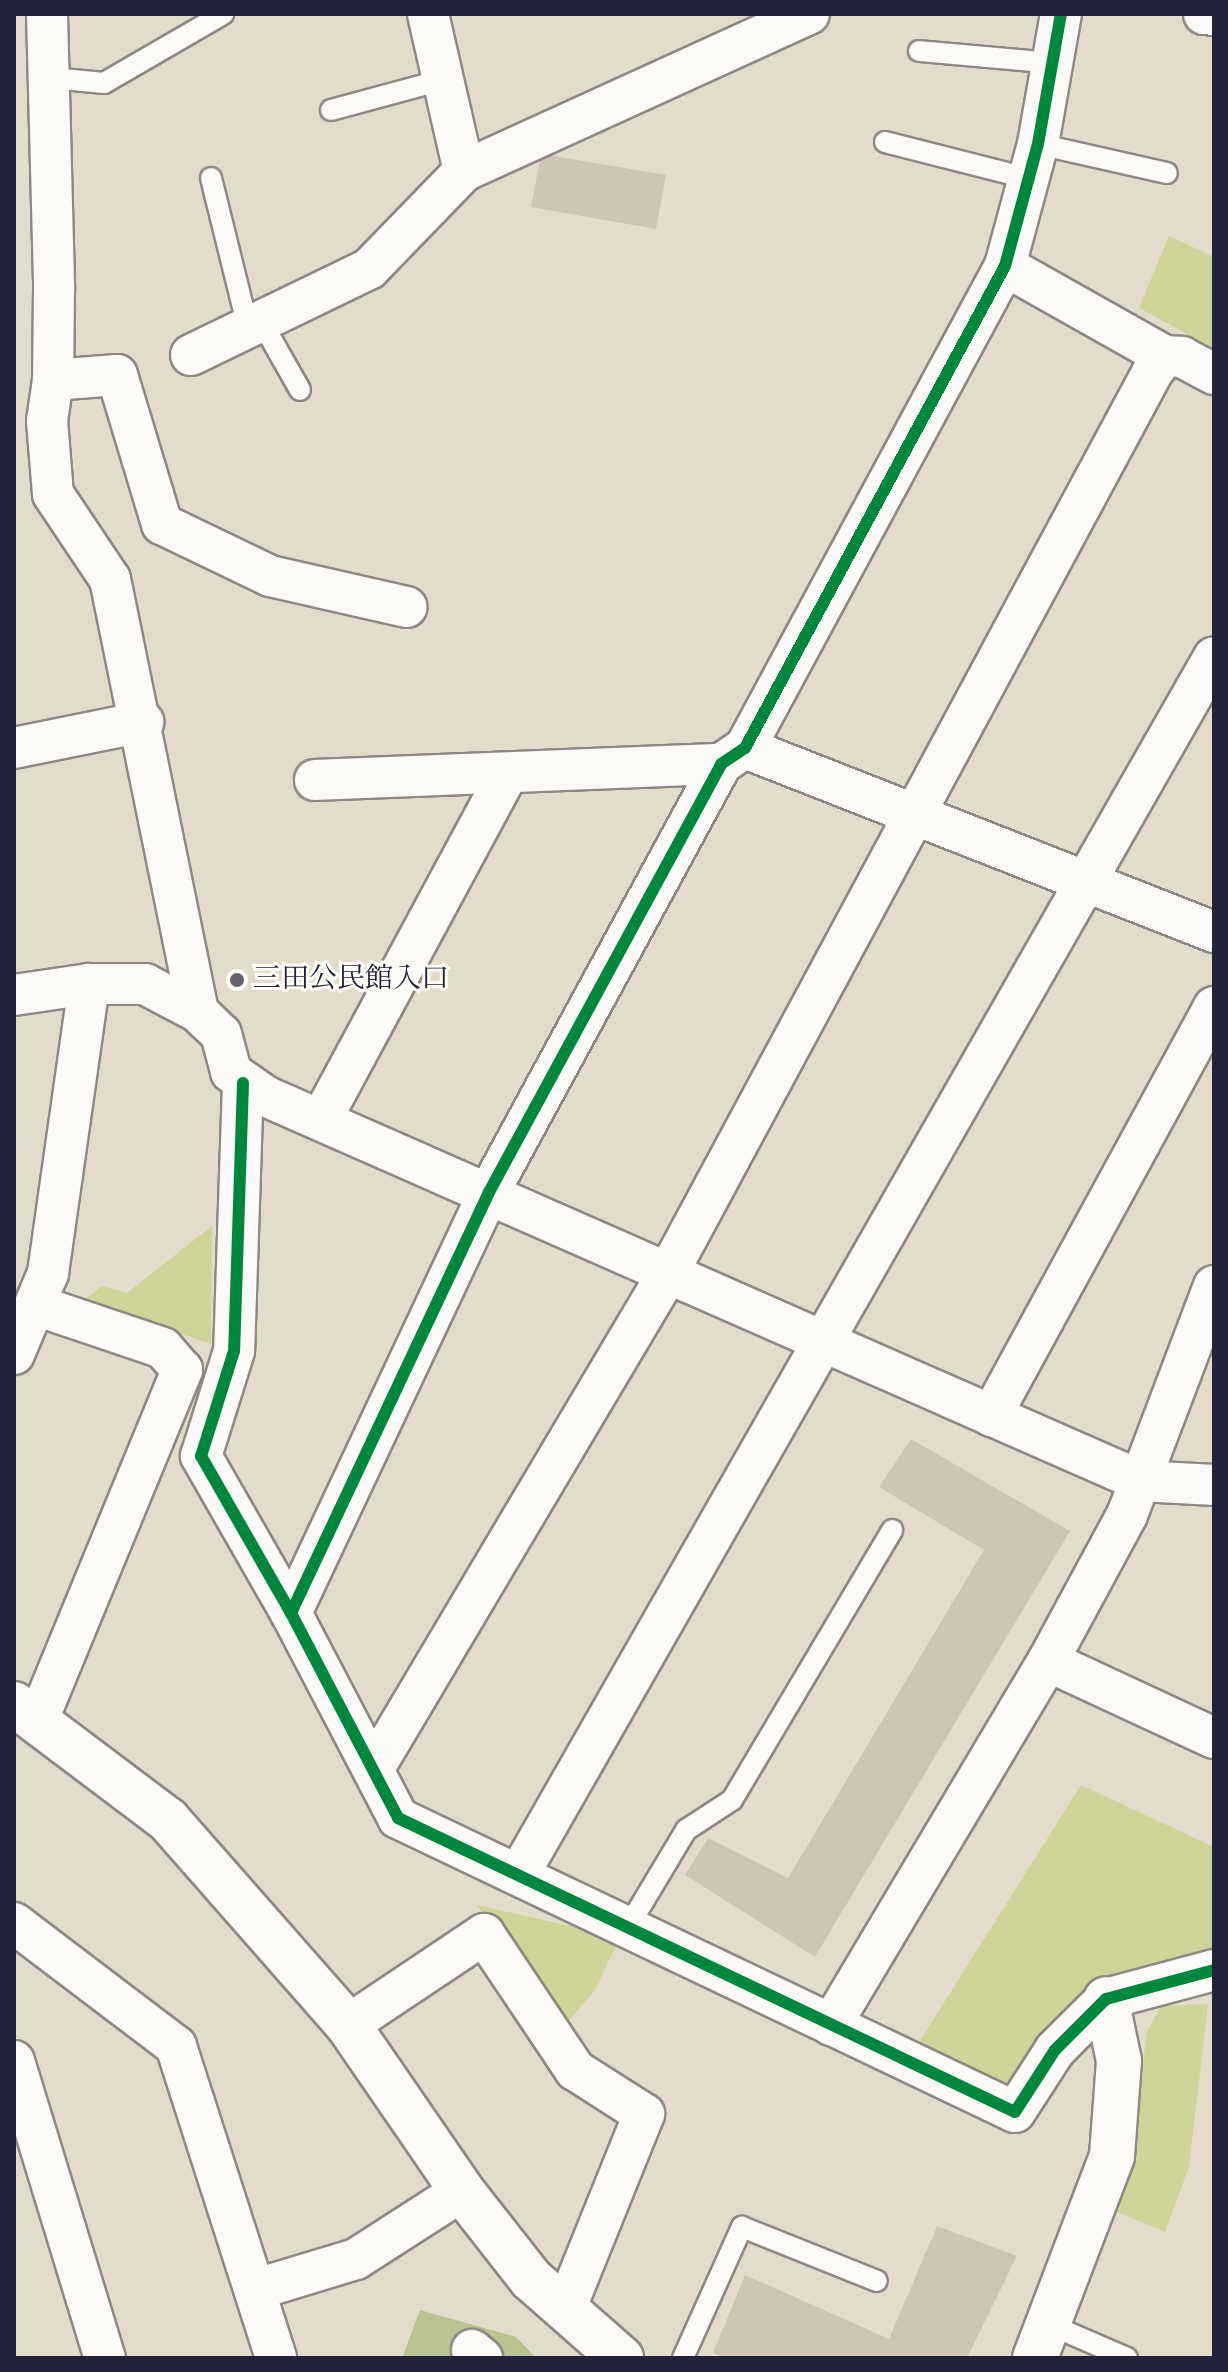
<!DOCTYPE html>
<meta charset="utf-8">
<style>
body{margin:0}
#map{position:relative;width:1228px;height:2372px;overflow:hidden;background:#e4dcca;font-family:"Sorts Mill Goudy","Noto Serif JP",serif}
div>[style]{position:absolute}
[style*='--x']{left:calc(var(--x)*1px);top:calc(var(--y)*1px);width:calc(var(--w)*1px);rotate:calc(var(--a)*1deg)}
.green>*{inset:0;background:#cfd499}
.forest>*{inset:0;background:#b9c491}
.building>*{inset:0;background:#d0c4b4}
.roads{filter:drop-shadow(2px 0 #8d8883) drop-shadow(-2px 0 #8d8883) drop-shadow(0 2px #8d8883) drop-shadow(0 -2px #8d8883)}
.lane>*{height:20px;margin:-10px;padding:0 10px;transform-origin:10px;border-radius:10px;background:#fbfaf7}
.street>*{height:40px;margin:-20px;padding:0 20px;transform-origin:20px;border-radius:20px;background:#fbfaf7}
.secondary>*{height:44px;margin:-22px;padding:0 22px;transform-origin:22px;border-radius:22px;background:#fbfaf7}
.cycleway>*{height:12px;margin:-6px;padding:0 6px;transform-origin:6px;border-radius:6px;background:#00873e}
.dots>*{width:22px;height:22px;translate:-50% -50%;box-sizing:border-box;border:4px solid #fdfcf7;border-radius:50%}
span{translate:-50% -50%;white-space:nowrap;text-align:center;line-height:1.15;-webkit-text-stroke:6px #fdfcf7;paint-order:stroke}
.poi-label{font-size:28px;color:#22223b}
.left{translate:0 -50%;text-align:left}
.frame{position:absolute;inset:0;border:16px solid #22223b;pointer-events:none}
</style>
<div id="map">
<div class="green">
<div style="clip-path:polygon(1169px 236px,1214px 257px,1214px 348px,1139px 308px)"></div>
<div style="clip-path:polygon(212px 1226px,211px 1344px,84px 1300px,102px 1286px,127px 1293px)"></div>
<div style="clip-path:polygon(1081px 1785px,1214px 1847px,1214px 1955px,1087px 1984px,1017px 2084px,994px 2090px,913px 2052px)"></div>
<div style="clip-path:polygon(477px 1905px,620px 1937px,595px 1990px,559px 2032px)"></div>
<div style="clip-path:polygon(1208px 2004px,1189px 2167px,1165px 2232px,1110px 2209px,1138px 2100px,1147px 2031px,1161px 2006px)"></div>
</div>
<div class="forest">
<div style="clip-path:polygon(420px 2310px,516px 2337px,536px 2358px,402px 2358px)"></div>
</div>
<div class="building">
<div style="clip-path:polygon(541px 154px,666px 175px,656px 229px,531px 207px)"></div>
<div style="clip-path:polygon(911px 1439px,1070px 1531px,815px 1957px,685px 1875px,708px 1838px,788px 1878px,984px 1550px,879px 1487px)"></div>
<div style="clip-path:polygon(937px 2226px,1017px 2256px,967px 2358px,724px 2358px,713px 2353px,745px 2275px,889px 2339px)"></div>
</div>
<div class="roads">
<div class="lane">
<div style="--x:919;--y:51;--w:135;--a:5.1"></div>
<div style="--x:52;--y:78;--w:52;--a:5.5"></div>
<div style="--x:104;--y:83;--w:138;--a:-30.1"></div>
<div style="--x:331;--y:110;--w:115;--a:-15.1"></div>
<div style="--x:885;--y:142;--w:150;--a:14.3"></div>
<div style="--x:1038;--y:144;--w:132;--a:12.7"></div>
<div style="--x:211;--y:178;--w:154;--a:76.1"></div>
<div style="--x:261;--y:321;--w:79;--a:60.5"></div>
<div style="--x:628;--y:1927;--w:113;--a:-59.1"></div>
<div style="--x:686;--y:1830;--w:55;--a:-33.1"></div>
<div style="--x:732;--y:1800;--w:314;--a:-59.3"></div>
<div style="--x:1048;--y:2324;--w:86;--a:23.3"></div>
<div style="--x:683;--y:2358;--w:144;--a:-65.8"></div>
<div style="--x:742;--y:2227;--w:145;--a:21.8"></div>
</div>
<div class="street">
<div style="--x:47;--y:14;--w:276;--a:88.5"></div>
<div style="--x:54;--y:290;--w:90;--a:90.6"></div>
<div style="--x:53;--y:380;--w:41;--a:98.3"></div>
<div style="--x:47;--y:421;--w:73;--a:85.3"></div>
<div style="--x:53;--y:494;--w:102;--a:56.2"></div>
<div style="--x:110;--y:579;--w:442;--a:78.5"></div>
<div style="--x:428;--y:14;--w:161;--a:77.1"></div>
<div style="--x:1204;--y:14;--w:10;--a:6"></div>
<div style="--x:1005;--y:266;--w:184;--a:29.4"></div>
<div style="--x:191;--y:355;--w:198;--a:-25.8"></div>
<div style="--x:369;--y:269;--w:136;--a:-45.9"></div>
<div style="--x:464;--y:171;--w:379;--a:-24.5"></div>
<div style="--x:53;--y:380;--w:64;--a:-4.5"></div>
<div style="--x:117;--y:375;--w:156;--a:73.2"></div>
<div style="--x:162;--y:524;--w:120;--a:25.7"></div>
<div style="--x:270;--y:576;--w:140;--a:12.8"></div>
<div style="--x:14;--y:748;--w:132;--a:-11.4"></div>
<div style="--x:745;--y:748;--w:504;--a:21.42"></div>
<div style="--x:315;--y:780;--w:406;--a:-2.3"></div>
<div style="--x:14;--y:995;--w:76;--a:-8.3"></div>
<div style="--x:89;--y:984;--w:56;--a:0"></div>
<div style="--x:145;--y:984;--w:60;--a:27.8"></div>
<div style="--x:198;--y:1012;--w:32;--a:44"></div>
<div style="--x:221;--y:1034;--w:39;--a:75"></div>
<div style="--x:231;--y:1072;--w:42;--a:35.2"></div>
<div style="--x:265;--y:1096;--w:957;--a:23.73"></div>
<div style="--x:1141;--y:1481;--w:73;--a:3.1"></div>
<div style="--x:243;--y:1083;--w:268;--a:91.9"></div>
<div style="--x:234;--y:1351;--w:110;--a:107.4"></div>
<div style="--x:201;--y:1456;--w:181;--a:60.2"></div>
<div style="--x:291;--y:1613;--w:231;--a:62.4"></div>
<div style="--x:398;--y:1818;--w:683;--a:25.48"></div>
<div style="--x:1015;--y:2112;--w:74;--a:-57.2"></div>
<div style="--x:1055;--y:2050;--w:72;--a:-45"></div>
<div style="--x:1106;--y:1999;--w:112;--a:-15"></div>
<div style="--x:322;--y:1118;--w:388;--a:-61.7"></div>
<div style="--x:14;--y:1354;--w:88;--a:-67.2"></div>
<div style="--x:48;--y:1273;--w:292;--a:-81.9"></div>
<div style="--x:991;--y:1416;--w:466;--a:-61.4"></div>
<div style="--x:291;--y:1613;--w:465;--a:-64.8"></div>
<div style="--x:489;--y:1192;--w:487;--a:-61.5"></div>
<div style="--x:721;--y:764;--w:29;--a:-34"></div>
<div style="--x:745;--y:748;--w:548;--a:-61.66"></div>
<div style="--x:1005;--y:266;--w:126;--a:-74.9"></div>
<div style="--x:1038;--y:144;--w:132;--a:-80"></div>
<div style="--x:1048;--y:1661;--w:183;--a:24.9"></div>
<div style="--x:37;--y:1722;--w:381;--a:-67.6"></div>
<div style="--x:182;--y:1370;--w:29;--a:-131"></div>
<div style="--x:163;--y:1348;--w:132;--a:-161.4"></div>
<div style="--x:374;--y:1768;--w:576;--a:-59.29"></div>
<div style="--x:668;--y:1273;--w:1024;--a:-61.73"></div>
<div style="--x:1153;--y:371;--w:19;--a:-51"></div>
<div style="--x:1165;--y:356;--w:17;--a:3"></div>
<div style="--x:1182;--y:357;--w:36;--a:28"></div>
<div style="--x:519;--y:1874;--w:1401;--a:-60.27"></div>
<div style="--x:14;--y:1923;--w:203;--a:37.2"></div>
<div style="--x:176;--y:2046;--w:328;--a:72.2"></div>
<div style="--x:348;--y:2025;--w:164;--a:-33.8"></div>
<div style="--x:484;--y:1934;--w:164;--a:56.2"></div>
<div style="--x:575;--y:2070;--w:82;--a:32.5"></div>
<div style="--x:644;--y:2114;--w:208;--a:112"></div>
<div style="--x:831;--y:2025;--w:424;--a:-59.2"></div>
<div style="--x:1048;--y:1661;--w:166;--a:-61.6"></div>
<div style="--x:1127;--y:1515;--w:245;--a:-69.2"></div>
<div style="--x:14;--y:2061;--w:311;--a:73"></div>
<div style="--x:257;--y:2289;--w:103;--a:-16.9"></div>
<div style="--x:356;--y:2259;--w:126;--a:-32.7"></div>
<div style="--x:472;--y:2350;--w:13;--a:39"></div>
</div>
<div class="secondary">
<div style="--x:14;--y:1704;--w:193;--a:37"></div>
<div style="--x:168;--y:1820;--w:273;--a:48.7"></div>
<div style="--x:348;--y:2025;--w:201;--a:55.5"></div>
<div style="--x:462;--y:2191;--w:112;--a:51.9"></div>
<div style="--x:531;--y:2279;--w:120;--a:41.3"></div>
<div style="--x:1035;--y:2358;--w:216;--a:-69.1"></div>
<div style="--x:1112;--y:2156;--w:95;--a:-85.8"></div>
<div style="--x:1119;--y:2061;--w:63;--a:-101.8"></div>
</div>
</div>
<div class="cycleway">
<div style="--x:243;--y:1083;--w:268;--a:91.9"></div>
<div style="--x:234;--y:1351;--w:110;--a:107.4"></div>
<div style="--x:201;--y:1456;--w:181;--a:60.2"></div>
<div style="--x:291;--y:1613;--w:231;--a:62.4"></div>
<div style="--x:398;--y:1818;--w:683;--a:25.48"></div>
<div style="--x:1015;--y:2112;--w:74;--a:-57.2"></div>
<div style="--x:1055;--y:2050;--w:72;--a:-45"></div>
<div style="--x:1106;--y:1999;--w:112;--a:-15"></div>
<div style="--x:291;--y:1613;--w:465;--a:-64.8"></div>
<div style="--x:489;--y:1192;--w:487;--a:-61.5"></div>
<div style="--x:721;--y:764;--w:29;--a:-34"></div>
<div style="--x:745;--y:748;--w:548;--a:-61.66"></div>
<div style="--x:1005;--y:266;--w:126;--a:-74.9"></div>
<div style="--x:1038;--y:144;--w:132;--a:-80"></div>
</div>
<div class="dots">
<div style="left:237px;top:980px;background:#66636d"></div>
</div>
<div class="poi-label">
<span class="left" style="left:253px;top:980px">三田公民館入口</span>
</div>
<div class="frame"></div>
</div>
